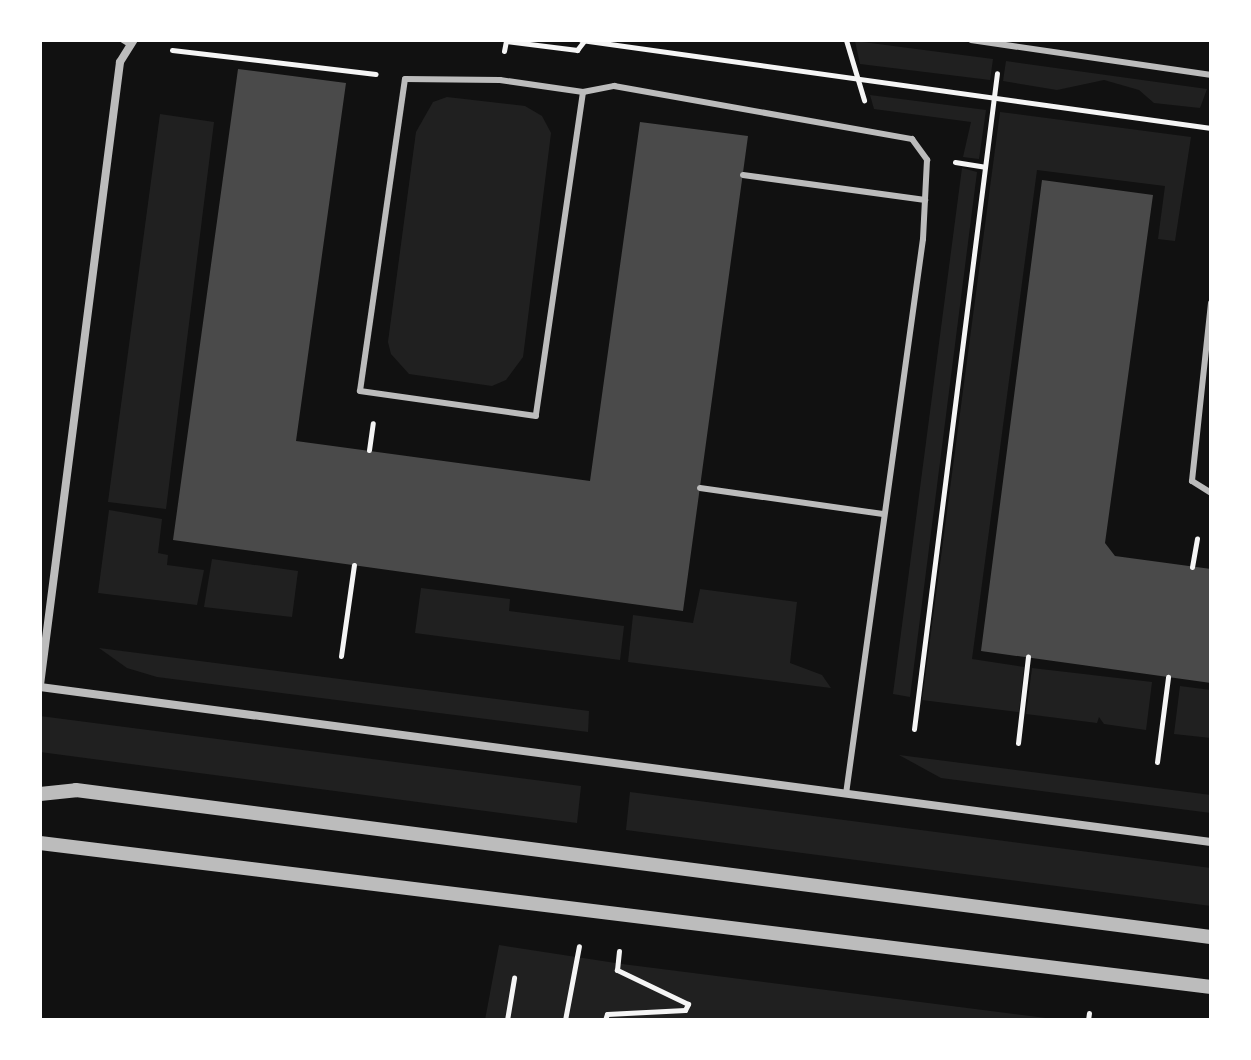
<!DOCTYPE html>
<style>
body{margin:0}
#map{position:relative;width:1251px;height:1060px;overflow:hidden;background:#111;font-family:Lato,sans-serif}
div>[style]{position:absolute}
[style*='--x']{left:calc(var(--x)*1px);top:calc(var(--y)*1px);width:calc(var(--w)*1px);rotate:calc(var(--a)*1deg)}
.green>*{inset:0;background:#202020}
.building>*{inset:0;background:#4a4a4a}
.path>*{height:5px;margin:-2.5px;padding:0 2.5px;transform-origin:2.5px;border-radius:2.5px;background:#f5f5f5}
.service>*{height:6px;margin:-3px;padding:0 3px;transform-origin:3px;border-radius:3px;background:#bcbcbc}
.minor>*{height:8px;margin:-4px;padding:0 4px;transform-origin:4px;border-radius:4px;background:#bcbcbc}
.tertiary>*{height:14px;margin:-7px;padding:0 7px;transform-origin:7px;border-radius:7px;background:#bcbcbc}
span{translate:-50% -50%;white-space:nowrap;text-align:center;line-height:1.15;-webkit-text-stroke:6px #fff;paint-order:stroke}
.frame{position:absolute;inset:0;border:42px solid #fff;pointer-events:none}
</style>
<div id="map">
<div class="green">
<div style="clip-path:polygon(855px 41px,993px 59px,990px 80px,860px 64px)"></div>
<div style="clip-path:polygon(1006px 61px,1207px 89px,1200px 108px,1154px 103px,1139px 90px,1104px 80px,1057px 90px,1003px 81px)"></div>
<div style="clip-path:polygon(870px 95px,986px 110px,979px 159px,963px 157px,971px 122px,874px 109px)"></div>
<div style="clip-path:polygon(447px 97px,525px 106px,542px 116px,551px 133px,523px 357px,506px 380px,492px 386px,409px 374px,391px 354px,388px 342px,416px 132px,433px 102px)"></div>
<div style="clip-path:polygon(1000px 112px,1191px 137px,1175px 241px,1158px 239px,1165px 186px,1037px 170px,972px 659px,1024px 667px,1019px 712px,922px 700px)"></div>
<div style="clip-path:polygon(160px 114px,214px 122px,166px 509px,108px 502px)"></div>
<div style="clip-path:polygon(962px 168px,977px 172px,910px 697px,893px 694px)"></div>
<div style="clip-path:polygon(109px 510px,162px 519px,158px 553px,168px 555px,167px 565px,204px 570px,197px 605px,98px 593px)"></div>
<div style="clip-path:polygon(212px 559px,298px 571px,292px 617px,204px 607px)"></div>
<div style="clip-path:polygon(421px 588px,510px 599px,509px 611px,624px 626px,620px 660px,415px 633px)"></div>
<div style="clip-path:polygon(700px 589px,797px 602px,790px 663px,822px 675px,831px 688px,628px 662px,633px 615px,693px 623px)"></div>
<div style="clip-path:polygon(99px 648px,589px 711px,588px 732px,157px 677px,127px 668px)"></div>
<div style="clip-path:polygon(1032px 668px,1152px 682px,1146px 730px,1104px 724px,1099px 717px,1097px 723px,1026px 714px)"></div>
<div style="clip-path:polygon(1180px 686px,1211px 690px,1211px 738px,1174px 734px)"></div>
<div style="clip-path:polygon(40px 716px,581px 786px,577px 823px,40px 752px)"></div>
<div style="clip-path:polygon(899px 755px,1211px 795px,1211px 813px,941px 778px)"></div>
<div style="clip-path:polygon(630px 792px,1211px 868px,1211px 906px,626px 830px)"></div>
<div style="clip-path:polygon(499px 945px,622px 964px,1054px 1019px,485px 1020px)"></div>
</div>
<div class="building">
<div style="clip-path:polygon(238px 69px,346px 83px,296px 441px,590px 481px,640px 122px,748px 136px,683px 611px,173px 540px)"></div>
<div style="clip-path:polygon(1042px 180px,1153px 195px,1105px 543px,1115px 556px,1211px 569px,1211px 683px,981px 651px)"></div>
</div>
<div class="path">
<div style="--x:581;--y:40;--w:636;--a:7.95"></div>
<div style="--x:846;--y:40;--w:63;--a:73.3"></div>
<div style="--x:172;--y:50;--w:205;--a:6.7"></div>
<div style="--x:504;--y:51;--w:10;--a:-79"></div>
<div style="--x:506;--y:41;--w:72;--a:7.2"></div>
<div style="--x:577;--y:50;--w:11;--a:-52"></div>
<div style="--x:955;--y:162;--w:30;--a:9"></div>
<div style="--x:369;--y:450;--w:27;--a:-82"></div>
<div style="--x:1192;--y:567;--w:29;--a:-80"></div>
<div style="--x:341;--y:656;--w:92;--a:-81.9"></div>
<div style="--x:914;--y:729;--w:661;--a:-82.79"></div>
<div style="--x:1018;--y:743;--w:87;--a:-83.4"></div>
<div style="--x:1157;--y:762;--w:86;--a:-82.6"></div>
<div style="--x:507;--y:1020;--w:43;--a:-80.5"></div>
<div style="--x:565;--y:1020;--w:75;--a:-79.3"></div>
<div style="--x:605;--y:1020;--w:6;--a:-72"></div>
<div style="--x:607;--y:1014;--w:78;--a:-2.9"></div>
<div style="--x:685;--y:1010;--w:7;--a:-63"></div>
<div style="--x:688;--y:1004;--w:79;--a:-154.4"></div>
<div style="--x:617;--y:970;--w:19;--a:-84"></div>
<div style="--x:1088;--y:1020;--w:7;--a:-82"></div>
</div>
<div class="service">
<div style="--x:123;--y:40;--w:9;--a:32"></div>
<div style="--x:971;--y:40;--w:243;--a:8.3"></div>
<div style="--x:583;--y:92;--w:327;--a:98.3"></div>
<div style="--x:536;--y:416;--w:178;--a:-171.9"></div>
<div style="--x:360;--y:391;--w:315;--a:-81.8"></div>
<div style="--x:405;--y:79;--w:95;--a:0.6"></div>
<div style="--x:500;--y:80;--w:84;--a:8.2"></div>
<div style="--x:583;--y:92;--w:32;--a:-11"></div>
<div style="--x:614;--y:86;--w:303;--a:10.1"></div>
<div style="--x:912;--y:139;--w:26;--a:54"></div>
<div style="--x:927;--y:160;--w:79;--a:92.9"></div>
<div style="--x:923;--y:239;--w:560;--a:97.9"></div>
<div style="--x:743;--y:175;--w:184;--a:7.8"></div>
<div style="--x:1211;--y:303;--w:179;--a:96.1"></div>
<div style="--x:1192;--y:481;--w:22;--a:32"></div>
<div style="--x:700;--y:488;--w:185;--a:8.1"></div>
</div>
<div class="minor">
<div style="--x:40;--y:685;--w:628;--a:-82.68"></div>
<div style="--x:120;--y:62;--w:26;--a:-58"></div>
<div style="--x:40;--y:687;--w:1181;--a:7.54"></div>
</div>
<div class="tertiary">
<div style="--x:40;--y:794;--w:36;--a:-6"></div>
<div style="--x:76;--y:790;--w:1144;--a:7.38"></div>
<div style="--x:40;--y:843;--w:1180;--a:7.01"></div>
</div>
<div class="frame"></div>
</div>
